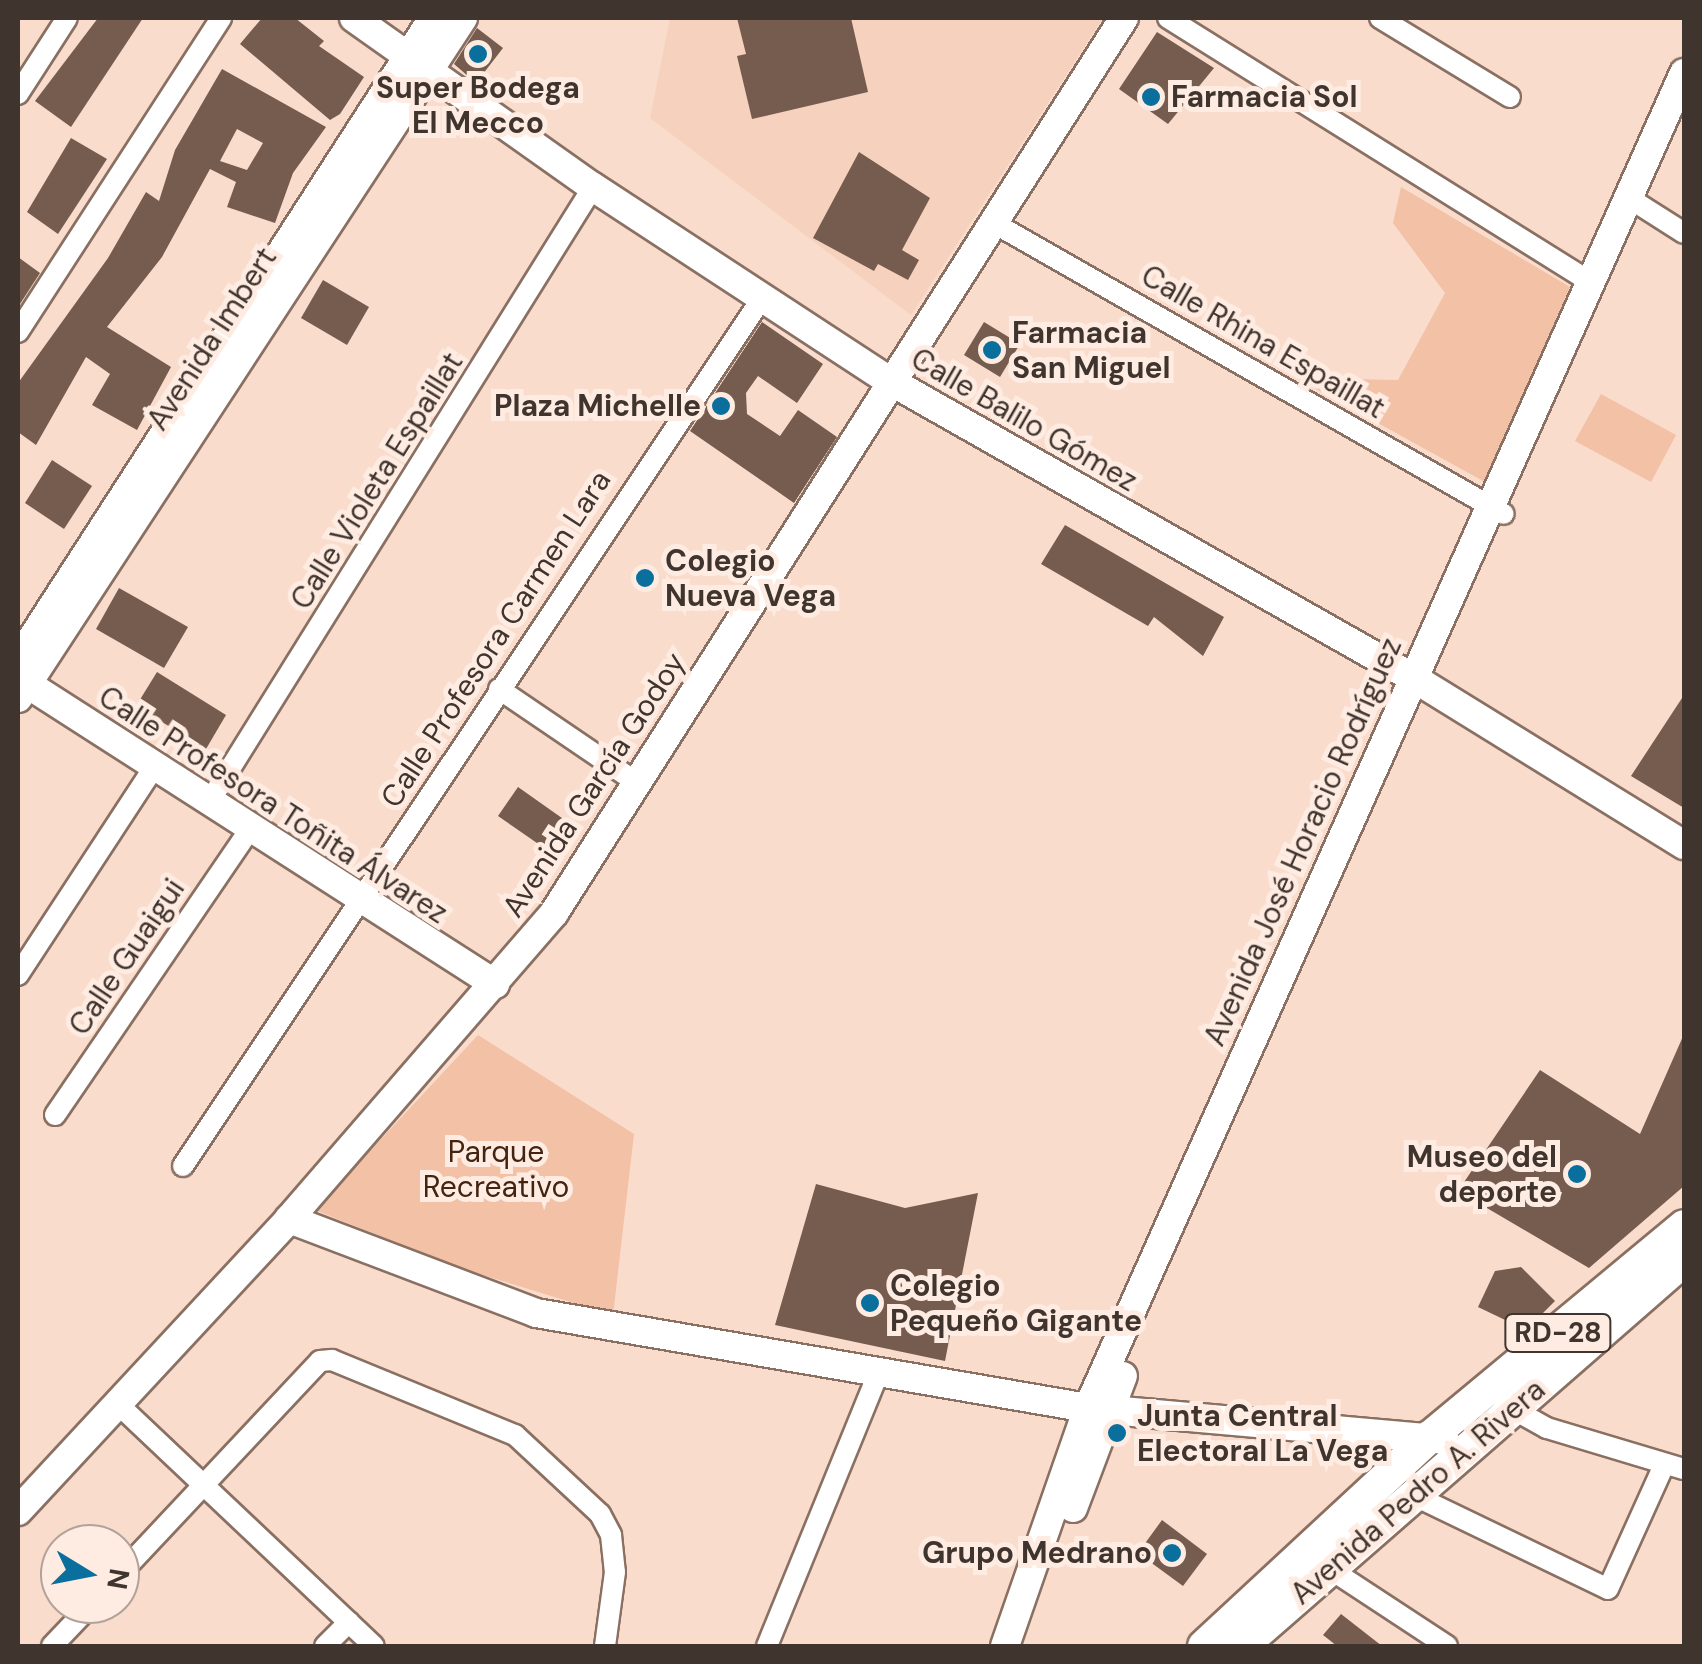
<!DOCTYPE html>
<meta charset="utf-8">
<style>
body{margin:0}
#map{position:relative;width:1702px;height:1664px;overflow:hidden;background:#f9dccc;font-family:"DM Sans",sans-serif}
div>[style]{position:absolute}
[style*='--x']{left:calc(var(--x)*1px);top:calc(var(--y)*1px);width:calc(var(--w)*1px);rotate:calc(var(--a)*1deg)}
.built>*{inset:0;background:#f6d1bd}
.green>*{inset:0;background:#f2c1a6}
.building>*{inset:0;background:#755c4e}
.roads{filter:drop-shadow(2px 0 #8a7062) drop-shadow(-2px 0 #8a7062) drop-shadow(0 2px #8a7062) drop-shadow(0 -2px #8a7062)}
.street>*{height:20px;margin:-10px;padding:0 10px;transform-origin:10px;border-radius:10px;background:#fff}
.secondary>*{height:28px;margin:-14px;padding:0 14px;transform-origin:14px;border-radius:14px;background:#fff}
.primary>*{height:32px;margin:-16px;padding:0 16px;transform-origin:16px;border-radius:16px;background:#fff}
.dots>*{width:28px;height:28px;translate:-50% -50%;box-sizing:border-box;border:5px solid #feece2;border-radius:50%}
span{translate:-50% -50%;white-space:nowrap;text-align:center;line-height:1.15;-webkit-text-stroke:10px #feece2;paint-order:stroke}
.shield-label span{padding:2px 8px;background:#feece2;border:2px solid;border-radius:8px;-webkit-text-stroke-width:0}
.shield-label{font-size:28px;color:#40342e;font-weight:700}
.poi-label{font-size:30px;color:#40342e;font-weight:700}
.left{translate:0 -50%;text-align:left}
.right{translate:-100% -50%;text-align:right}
.street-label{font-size:30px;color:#40342e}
.park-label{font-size:30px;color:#432411}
.frame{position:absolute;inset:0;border:20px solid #40342e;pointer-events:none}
.north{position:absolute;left:40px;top:1524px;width:100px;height:100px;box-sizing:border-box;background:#feece2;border:2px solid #b2a29a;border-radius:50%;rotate:100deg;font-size:28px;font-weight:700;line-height:40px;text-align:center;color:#40342e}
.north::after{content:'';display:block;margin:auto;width:35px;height:45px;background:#0a6f9c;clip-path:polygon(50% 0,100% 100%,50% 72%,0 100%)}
</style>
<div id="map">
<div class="built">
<div style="clip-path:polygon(670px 18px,1103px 18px,911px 315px,650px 118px)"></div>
</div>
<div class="green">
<div style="clip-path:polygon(1401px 187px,1570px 287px,1485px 482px,1296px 378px,1398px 380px,1445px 293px,1393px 223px)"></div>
<div style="clip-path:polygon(1601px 394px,1676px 435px,1651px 482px,1575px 441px)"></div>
<div style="clip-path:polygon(478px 1035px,634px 1134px,613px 1315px,460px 1268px,315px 1210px)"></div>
</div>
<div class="building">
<div style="clip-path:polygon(98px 18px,143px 18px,71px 127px,35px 101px)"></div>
<div style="clip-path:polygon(262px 18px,295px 18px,324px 41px,319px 46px,364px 77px,340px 114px,330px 120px,240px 44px)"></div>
<div style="clip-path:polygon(737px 18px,851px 18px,868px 92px,752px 119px,737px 56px,746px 54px)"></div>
<div style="clip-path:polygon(477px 28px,503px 48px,476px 83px,454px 64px)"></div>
<div style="clip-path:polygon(1157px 32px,1214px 68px,1168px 124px,1119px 89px)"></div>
<div style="clip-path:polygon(evenodd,222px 69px,326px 127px,293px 173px,275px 223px,227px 207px,236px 182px,210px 169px,162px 257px,107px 327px,171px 367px,137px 430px,92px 405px,110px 374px,86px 357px,36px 445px,18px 432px,18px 383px,108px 258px,146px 192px,159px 201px,175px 150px,222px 69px,237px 129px,263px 143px,247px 170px,220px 161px,237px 129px)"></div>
<div style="clip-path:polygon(71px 138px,107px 159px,58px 234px,27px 212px)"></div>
<div style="clip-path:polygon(859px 152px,930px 198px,902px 250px,919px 260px,908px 280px,878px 264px,874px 271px,813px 238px)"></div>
<div style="clip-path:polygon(18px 257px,40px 273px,18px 307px)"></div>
<div style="clip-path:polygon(323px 280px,369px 307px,347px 345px,301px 318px)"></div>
<div style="clip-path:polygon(762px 322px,823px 364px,797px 403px,758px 376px,746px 393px,747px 414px,780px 436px,798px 410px,837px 437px,794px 503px,690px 431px)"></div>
<div style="clip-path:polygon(984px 322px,1020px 344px,1000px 377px,964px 355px)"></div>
<div style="clip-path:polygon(52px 460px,92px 486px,64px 529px,25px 503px)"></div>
<div style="clip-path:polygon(1065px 525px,1224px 617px,1203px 656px,1154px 617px,1148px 626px,1041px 564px)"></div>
<div style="clip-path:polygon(119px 588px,188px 627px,164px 668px,96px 629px)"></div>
<div style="clip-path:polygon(157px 672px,226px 715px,206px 749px,136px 706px)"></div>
<div style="clip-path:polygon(1684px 695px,1684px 808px,1631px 776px)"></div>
<div style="clip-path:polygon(518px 787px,569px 823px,550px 852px,498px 816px)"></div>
<div style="clip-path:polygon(1684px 1034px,1684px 1186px,1589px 1268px,1458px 1191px,1540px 1070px,1640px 1134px)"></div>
<div style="clip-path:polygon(816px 1184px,905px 1208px,978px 1193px,945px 1361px,775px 1325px)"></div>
<div style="clip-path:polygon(1521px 1267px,1555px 1301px,1526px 1330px,1478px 1307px,1495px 1271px)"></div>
<div style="clip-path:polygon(1162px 1520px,1207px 1554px,1183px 1586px,1138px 1553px)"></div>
<div style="clip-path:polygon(1341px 1614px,1382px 1646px,1337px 1646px,1323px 1635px)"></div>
</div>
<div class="roads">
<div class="street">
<div style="--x:1168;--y:18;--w:498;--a:32"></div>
<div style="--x:1380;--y:18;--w:152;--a:31.3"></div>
<div style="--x:18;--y:94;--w:90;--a:-57.2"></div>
<div style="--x:1629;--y:198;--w:65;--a:32.5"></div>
<div style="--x:992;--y:222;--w:589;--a:29.7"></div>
<div style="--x:18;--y:332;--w:374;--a:-57.1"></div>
<div style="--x:499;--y:689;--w:166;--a:34.2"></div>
<div style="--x:208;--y:804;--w:727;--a:-58.04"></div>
<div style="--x:18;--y:975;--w:246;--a:-56.8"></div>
<div style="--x:55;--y:1115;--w:343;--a:-55.7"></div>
<div style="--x:183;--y:1166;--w:1043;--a:-56.29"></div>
<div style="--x:1504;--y:1404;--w:49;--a:29.2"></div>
<div style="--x:1547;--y:1428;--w:143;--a:16.7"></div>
<div style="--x:120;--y:1406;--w:349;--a:43.4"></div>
<div style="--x:1413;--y:1495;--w:216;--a:25.7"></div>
<div style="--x:1608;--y:1589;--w:136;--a:-65.7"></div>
<div style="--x:1330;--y:1569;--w:140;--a:33.3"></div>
<div style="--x:120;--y:1574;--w:292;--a:-46.8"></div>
<div style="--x:320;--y:1361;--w:12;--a:-5"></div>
<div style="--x:332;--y:1360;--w:198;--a:22.3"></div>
<div style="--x:515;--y:1435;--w:116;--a:42.9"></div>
<div style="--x:600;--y:1514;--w:24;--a:62"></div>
<div style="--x:611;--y:1535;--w:37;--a:84"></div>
<div style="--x:615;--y:1572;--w:75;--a:97.7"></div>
<div style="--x:52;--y:1646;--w:58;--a:-46.4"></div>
<div style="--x:325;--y:1646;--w:34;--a:-45"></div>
<div style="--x:767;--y:1646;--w:294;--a:-67.8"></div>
</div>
<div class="secondary">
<div style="--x:354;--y:18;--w:293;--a:35.3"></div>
<div style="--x:593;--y:187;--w:355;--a:33.2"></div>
<div style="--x:890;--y:381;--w:600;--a:29.56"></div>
<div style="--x:1412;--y:677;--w:320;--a:31.7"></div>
<div style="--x:18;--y:660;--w:764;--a:-57.12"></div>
<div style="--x:18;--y:678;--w:567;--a:32.68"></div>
<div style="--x:18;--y:698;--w:813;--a:-56.8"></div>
<div style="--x:289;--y:1219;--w:264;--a:20.8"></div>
<div style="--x:536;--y:1313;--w:560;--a:9.77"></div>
<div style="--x:1088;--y:1408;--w:358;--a:5.1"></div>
<div style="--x:1073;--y:1508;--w:141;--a:-69.3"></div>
<div style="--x:18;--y:1511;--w:398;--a:-47.1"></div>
<div style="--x:289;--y:1219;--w:405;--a:-49.1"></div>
<div style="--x:554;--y:913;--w:1061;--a:-57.51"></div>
<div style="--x:1005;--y:1646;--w:252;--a:-70.8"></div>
<div style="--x:1088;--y:1408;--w:1462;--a:-65.94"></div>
</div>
<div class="primary">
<div style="--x:1204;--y:1646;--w:308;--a:-42.8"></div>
<div style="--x:1430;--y:1437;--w:330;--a:-39.7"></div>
<div style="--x:1242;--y:1646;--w:587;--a:-41.13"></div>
</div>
</div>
<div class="dots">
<div style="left:478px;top:54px;background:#0a6f9c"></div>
<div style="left:1151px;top:97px;background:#0a6f9c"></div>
<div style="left:992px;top:350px;background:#0a6f9c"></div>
<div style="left:721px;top:406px;background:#0a6f9c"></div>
<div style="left:645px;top:578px;background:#0a6f9c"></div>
<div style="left:1577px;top:1174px;background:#0a6f9c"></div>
<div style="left:870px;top:1303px;background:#0a6f9c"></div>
<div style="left:1117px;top:1433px;background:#0a6f9c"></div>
<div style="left:1172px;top:1553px;background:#0a6f9c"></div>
</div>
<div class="shield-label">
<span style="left:1558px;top:1333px">RD-28</span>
</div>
<div class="poi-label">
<span style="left:478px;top:105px">Super Bodega<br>El Mecco</span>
<span class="left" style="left:1171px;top:97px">Farmacia Sol</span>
<span class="left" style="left:1012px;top:350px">Farmacia<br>San Miguel</span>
<span class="right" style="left:701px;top:406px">Plaza Michelle</span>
<span class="left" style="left:665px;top:578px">Colegio<br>Nueva Vega</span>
<span class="right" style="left:1557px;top:1174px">Museo del<br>deporte</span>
<span class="left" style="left:890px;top:1303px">Colegio<br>Pequeño Gigante</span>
<span class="left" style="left:1137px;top:1433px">Junta Central<br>Electoral La Vega</span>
<span class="right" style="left:1152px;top:1553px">Grupo Medrano</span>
</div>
<div class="street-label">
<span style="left:212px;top:339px;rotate:-57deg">Avenida Imbert</span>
<span style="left:1263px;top:342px;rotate:30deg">Calle Rhina Espaillat</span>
<span style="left:1024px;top:420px;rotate:30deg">Calle Balilo Gómez</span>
<span style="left:377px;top:481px;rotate:-58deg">Calle Violeta Espaillat</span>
<span style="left:496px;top:639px;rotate:-57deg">Calle Profesora Carmen Lara</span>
<span style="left:594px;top:785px;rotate:-57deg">Avenida García Godoy</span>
<span style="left:273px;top:805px;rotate:33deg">Calle Profesora Toñita Álvarez</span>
<span style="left:1303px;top:842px;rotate:-66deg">Avenida José Horacio Rodríguez</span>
<span style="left:127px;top:957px;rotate:-56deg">Calle Guaigui</span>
<span style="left:1418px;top:1492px;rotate:-41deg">Avenida Pedro A. Rivera</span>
</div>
<div class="park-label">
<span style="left:496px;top:1169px">Parque<br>Recreativo</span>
</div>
<div class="frame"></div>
<div class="north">N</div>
</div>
